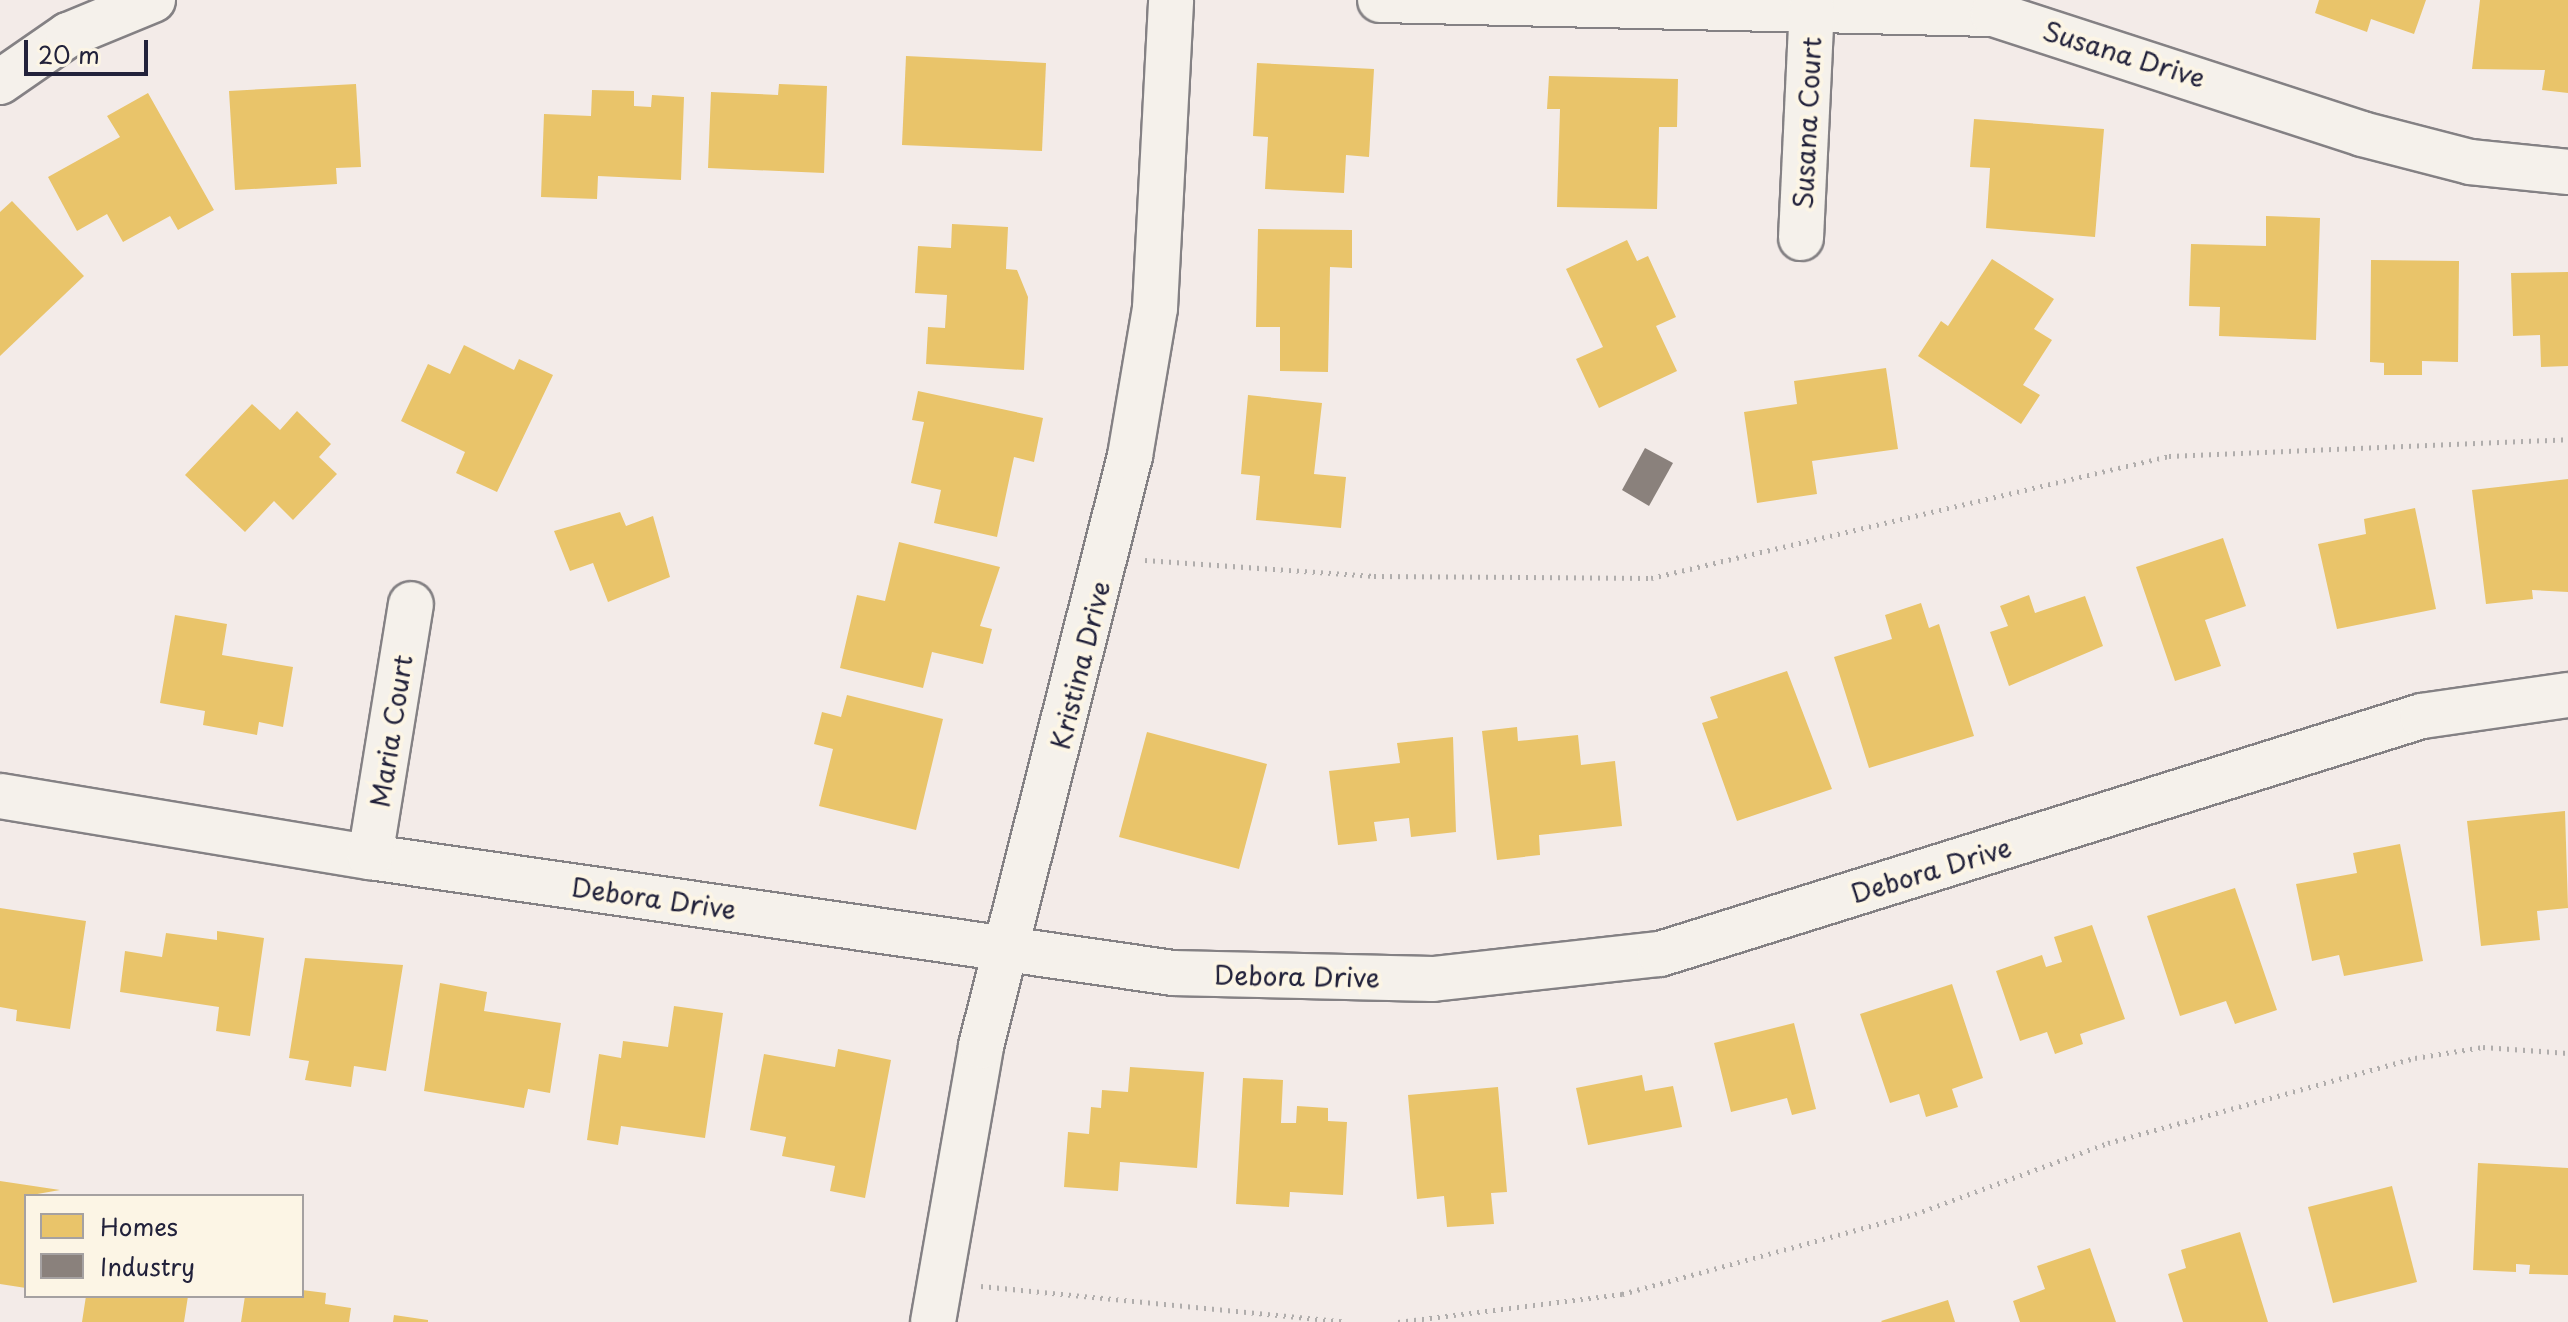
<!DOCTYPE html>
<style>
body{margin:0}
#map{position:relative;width:2568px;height:1322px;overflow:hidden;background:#f3ebe8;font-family:"Playpen Sans",sans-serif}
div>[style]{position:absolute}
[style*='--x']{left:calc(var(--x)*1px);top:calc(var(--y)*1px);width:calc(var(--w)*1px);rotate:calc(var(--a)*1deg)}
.homes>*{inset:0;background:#e9c46a}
.industry>*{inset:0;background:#8a817c}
.path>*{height:5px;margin-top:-2.5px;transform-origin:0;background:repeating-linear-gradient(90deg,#b0adac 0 2px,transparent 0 8px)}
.roads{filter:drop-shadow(2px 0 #848184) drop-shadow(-2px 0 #848184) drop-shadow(0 2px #848184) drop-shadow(0 -2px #848184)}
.minor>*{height:44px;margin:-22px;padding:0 22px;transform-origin:22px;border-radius:22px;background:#f5f1eb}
span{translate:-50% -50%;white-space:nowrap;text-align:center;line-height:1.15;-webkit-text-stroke:8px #fcf5e5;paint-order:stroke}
.street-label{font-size:26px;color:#22223b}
.legend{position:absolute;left:24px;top:1194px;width:280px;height:104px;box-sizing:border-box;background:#fcf5e5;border:2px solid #a5a1a1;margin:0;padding:10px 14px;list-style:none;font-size:24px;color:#22223b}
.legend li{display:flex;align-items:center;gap:16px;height:40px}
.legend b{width:40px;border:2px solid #a5a1a1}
.scale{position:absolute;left:24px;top:40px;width:124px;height:36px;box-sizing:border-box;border:4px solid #22223b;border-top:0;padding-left:10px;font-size:24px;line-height:28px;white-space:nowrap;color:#22223b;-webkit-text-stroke:6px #fcf5e5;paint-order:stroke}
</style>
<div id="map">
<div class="homes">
<div style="clip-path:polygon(2319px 0,2426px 0,2414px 34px,2371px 19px,2367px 32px,2315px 13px)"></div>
<div style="clip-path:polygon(2480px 0,2568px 0,2568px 93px,2542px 90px,2545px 70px,2472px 69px)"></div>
<div style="clip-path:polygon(906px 56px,1046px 63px,1042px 151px,902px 145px)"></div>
<div style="clip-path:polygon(1257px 63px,1374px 69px,1369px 157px,1346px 155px,1344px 193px,1265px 189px,1268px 137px,1253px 136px)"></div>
<div style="clip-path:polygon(1549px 76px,1678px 79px,1677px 127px,1659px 127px,1657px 209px,1557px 207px,1560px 109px,1547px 109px)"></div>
<div style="clip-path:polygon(356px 84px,361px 167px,336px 168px,337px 184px,235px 190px,229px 91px)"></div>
<div style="clip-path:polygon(779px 84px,827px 86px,824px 173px,708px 168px,711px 92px,778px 95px)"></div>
<div style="clip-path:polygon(592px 90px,634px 91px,634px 106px,651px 107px,652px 95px,684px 97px,681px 180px,598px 176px,597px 199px,541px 197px,544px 114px,591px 116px)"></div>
<div style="clip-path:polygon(148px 93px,214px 210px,178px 230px,170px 216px,123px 242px,107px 214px,77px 231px,48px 177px,120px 137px,107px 116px)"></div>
<div style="clip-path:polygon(1974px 119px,2104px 129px,2095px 237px,1986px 228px,1990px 168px,1970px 167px)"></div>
<div style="clip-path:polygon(12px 201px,84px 276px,0 356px,0 212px)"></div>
<div style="clip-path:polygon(2266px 216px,2320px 218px,2316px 340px,2219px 336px,2220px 307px,2189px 306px,2191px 244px,2266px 246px)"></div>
<div style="clip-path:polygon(952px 224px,1008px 227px,1006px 269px,1017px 270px,1028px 297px,1024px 370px,926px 364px,928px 327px,945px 328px,947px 295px,915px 293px,918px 246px,951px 248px)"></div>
<div style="clip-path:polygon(1258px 229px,1352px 230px,1352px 268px,1330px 267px,1328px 372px,1280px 371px,1280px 327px,1256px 327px)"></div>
<div style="clip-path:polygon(1627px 240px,1637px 261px,1648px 256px,1676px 317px,1656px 326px,1677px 371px,1599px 408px,1576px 359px,1603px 347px,1566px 269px)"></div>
<div style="clip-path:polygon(1992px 259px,2054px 299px,2034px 329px,2052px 340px,2023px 385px,2040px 395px,2021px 424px,1918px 356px,1941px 321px,1948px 326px)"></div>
<div style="clip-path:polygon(2371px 260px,2459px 261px,2458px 362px,2422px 361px,2422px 375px,2384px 375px,2384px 363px,2370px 362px)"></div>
<div style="clip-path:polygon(2568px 272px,2568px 366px,2541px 367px,2540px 335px,2513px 336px,2511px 273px)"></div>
<div style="clip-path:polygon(464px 345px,514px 370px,519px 359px,553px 375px,497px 492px,456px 473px,465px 452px,401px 421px,428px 364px,450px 374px)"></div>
<div style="clip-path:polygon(1886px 368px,1898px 449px,1812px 461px,1817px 494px,1757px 503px,1744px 412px,1797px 404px,1794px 381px)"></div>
<div style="clip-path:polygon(918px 391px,1043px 418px,1034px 462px,1014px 457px,997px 537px,934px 523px,941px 490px,911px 483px,924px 422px,912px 420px)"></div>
<div style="clip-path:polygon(1248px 395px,1322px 403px,1314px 474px,1346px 477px,1341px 528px,1256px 520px,1260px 476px,1241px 474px)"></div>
<div style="clip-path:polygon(252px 404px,280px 430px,297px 411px,331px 444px,319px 457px,337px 474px,293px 520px,274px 501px,245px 532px,185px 475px)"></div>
<div style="clip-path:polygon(2568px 479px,2568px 592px,2532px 590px,2533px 599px,2486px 604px,2472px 490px)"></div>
<div style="clip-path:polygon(2415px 508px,2436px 609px,2337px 629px,2318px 544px,2366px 534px,2364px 519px)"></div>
<div style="clip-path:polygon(620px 512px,626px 526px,653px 516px,670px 577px,608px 602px,593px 563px,570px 571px,554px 531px)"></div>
<div style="clip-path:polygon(2223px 538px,2246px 606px,2205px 620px,2221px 666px,2175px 681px,2136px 567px)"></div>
<div style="clip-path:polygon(899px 542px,1000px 567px,980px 626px,992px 629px,983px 664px,932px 652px,923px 688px,840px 668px,857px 595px,885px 601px)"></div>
<div style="clip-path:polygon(2029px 595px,2035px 613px,2085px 596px,2103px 646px,2009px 686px,1990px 632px,2008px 626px,2000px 606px)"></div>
<div style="clip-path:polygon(1921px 603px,1929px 628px,1939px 624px,1974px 736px,1869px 768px,1834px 657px,1892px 639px,1885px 615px)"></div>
<div style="clip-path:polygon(175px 615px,227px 624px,222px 655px,293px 667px,283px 727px,259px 722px,257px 735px,203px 725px,205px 711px,160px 703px)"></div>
<div style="clip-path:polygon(1787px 671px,1832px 789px,1737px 821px,1702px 723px,1718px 718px,1710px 697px)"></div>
<div style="clip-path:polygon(847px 695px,943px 719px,916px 830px,819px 806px,833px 749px,814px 744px,822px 712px,841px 717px)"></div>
<div style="clip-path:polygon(1517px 727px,1518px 741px,1578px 735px,1581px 765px,1615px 761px,1622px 826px,1539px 835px,1540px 855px,1497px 860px,1482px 731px)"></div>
<div style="clip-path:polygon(1147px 732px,1267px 764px,1239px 869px,1119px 837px)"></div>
<div style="clip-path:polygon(1453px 737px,1456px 832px,1411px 837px,1409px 818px,1374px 822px,1377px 841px,1338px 845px,1329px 771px,1400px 763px,1397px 743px)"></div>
<div style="clip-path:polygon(2565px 811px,2568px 908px,2537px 911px,2540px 940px,2481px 946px,2467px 821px)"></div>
<div style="clip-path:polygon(2400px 844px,2423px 961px,2344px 976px,2339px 955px,2312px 961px,2296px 884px,2357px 873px,2353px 853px)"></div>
<div style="clip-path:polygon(2235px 888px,2277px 1010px,2235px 1024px,2226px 1001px,2180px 1016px,2147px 916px)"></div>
<div style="clip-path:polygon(0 908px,86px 921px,70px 1029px,16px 1021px,17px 1010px,0 1007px)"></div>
<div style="clip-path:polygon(2092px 925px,2125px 1019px,2080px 1034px,2083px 1044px,2055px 1054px,2047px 1032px,2020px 1041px,1996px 971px,2042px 955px,2046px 967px,2062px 962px,2054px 937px)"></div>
<div style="clip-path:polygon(217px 931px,264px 938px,250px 1036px,216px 1031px,219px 1007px,120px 992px,125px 951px,162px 957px,166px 933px,217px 940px)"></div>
<div style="clip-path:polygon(305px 958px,403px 965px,386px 1071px,354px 1066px,351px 1087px,305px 1080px,309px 1061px,289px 1058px)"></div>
<div style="clip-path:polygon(440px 983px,487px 992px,484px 1011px,561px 1023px,550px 1093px,528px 1089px,524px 1108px,424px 1091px)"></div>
<div style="clip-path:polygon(1952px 984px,1983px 1078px,1952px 1089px,1958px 1107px,1926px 1117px,1919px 1094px,1890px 1103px,1860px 1014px)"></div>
<div style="clip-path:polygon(674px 1006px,723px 1013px,705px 1138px,621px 1126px,618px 1145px,587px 1140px,599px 1054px,621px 1058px,623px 1041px,668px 1047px)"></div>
<div style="clip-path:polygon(1794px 1023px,1816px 1109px,1792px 1115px,1787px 1098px,1731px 1112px,1714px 1043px)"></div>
<div style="clip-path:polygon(838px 1049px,891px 1060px,865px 1198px,830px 1191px,835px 1166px,782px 1156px,786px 1137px,750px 1130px,764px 1054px,835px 1067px)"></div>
<div style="clip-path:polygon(1130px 1067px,1204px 1072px,1197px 1168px,1120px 1162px,1118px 1191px,1064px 1187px,1068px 1132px,1089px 1134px,1091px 1107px,1101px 1108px,1102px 1090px,1128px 1092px)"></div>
<div style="clip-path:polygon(1642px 1075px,1645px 1091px,1673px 1086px,1682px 1127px,1588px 1145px,1576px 1088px)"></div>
<div style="clip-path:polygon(1243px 1078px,1283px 1080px,1281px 1123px,1296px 1123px,1297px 1106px,1328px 1108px,1328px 1121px,1347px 1122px,1343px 1195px,1290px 1192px,1289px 1207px,1236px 1204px)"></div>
<div style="clip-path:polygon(1498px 1087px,1507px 1192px,1491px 1193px,1494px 1224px,1447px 1227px,1444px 1196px,1417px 1199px,1408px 1095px)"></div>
<div style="clip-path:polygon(2478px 1163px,2568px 1168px,2568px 1275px,2529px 1274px,2530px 1265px,2516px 1264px,2516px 1272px,2473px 1270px)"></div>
<div style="clip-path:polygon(0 1181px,60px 1190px,26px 1196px,26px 1288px,0 1284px)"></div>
<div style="clip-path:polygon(2392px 1186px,2417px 1282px,2333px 1303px,2308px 1207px)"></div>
<div style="clip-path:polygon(2240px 1232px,2268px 1322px,2183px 1322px,2168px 1274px,2186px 1268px,2181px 1250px)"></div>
<div style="clip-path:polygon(2090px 1248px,2116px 1322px,2020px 1322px,2013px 1301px,2045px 1289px,2037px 1266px)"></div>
<div style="clip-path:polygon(302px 1290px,326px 1293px,325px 1304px,351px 1308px,349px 1322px,241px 1322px,245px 1296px,302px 1296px)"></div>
<div style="clip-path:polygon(86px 1296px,188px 1296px,184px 1322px,82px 1322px)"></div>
<div style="clip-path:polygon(1948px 1300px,1955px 1322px,1882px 1322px,1881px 1321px)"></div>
<div style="clip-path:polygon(394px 1315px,428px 1320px,428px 1322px,393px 1322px)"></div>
</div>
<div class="industry">
<div style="clip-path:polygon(1645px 448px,1673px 463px,1649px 506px,1622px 490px)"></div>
</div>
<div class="path">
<div style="--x:1145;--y:560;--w:230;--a:4"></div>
<div style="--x:1374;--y:576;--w:277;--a:0.4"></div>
<div style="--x:1651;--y:578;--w:532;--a:-13.25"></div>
<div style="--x:2169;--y:456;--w:399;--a:-2.4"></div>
<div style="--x:981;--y:1286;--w:367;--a:5.6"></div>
<div style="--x:1398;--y:1322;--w:226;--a:-7.1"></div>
<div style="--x:1622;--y:1294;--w:304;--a:-15.3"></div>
<div style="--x:1915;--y:1214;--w:206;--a:-20.2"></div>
<div style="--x:2108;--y:1143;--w:319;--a:-15.5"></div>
<div style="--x:2415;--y:1058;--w:69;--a:-9.2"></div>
<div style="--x:2483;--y:1047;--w:85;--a:4"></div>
</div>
<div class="roads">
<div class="minor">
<div style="--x:1380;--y:0;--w:613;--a:1.31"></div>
<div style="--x:1993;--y:14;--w:388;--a:18"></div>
<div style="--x:2362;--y:134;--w:112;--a:14.5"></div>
<div style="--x:2470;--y:162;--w:99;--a:5.8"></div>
<div style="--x:0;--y:82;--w:83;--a:-34.7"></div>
<div style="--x:68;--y:35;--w:92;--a:-22.4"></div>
<div style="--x:1801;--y:238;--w:230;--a:-87.3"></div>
<div style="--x:0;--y:796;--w:375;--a:9.4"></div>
<div style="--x:370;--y:857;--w:811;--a:8.22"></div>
<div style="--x:1173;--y:973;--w:260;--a:1.3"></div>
<div style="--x:1433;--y:979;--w:228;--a:-6.3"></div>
<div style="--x:1660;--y:954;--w:798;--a:-17.35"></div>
<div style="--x:2422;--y:716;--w:148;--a:-8.2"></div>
<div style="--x:370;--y:857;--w:256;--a:-80.8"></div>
<div style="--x:933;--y:1322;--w:280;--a:-80.1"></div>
<div style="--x:981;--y:1046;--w:609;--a:-75.83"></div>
<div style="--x:1130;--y:456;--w:150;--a:-80.4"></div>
<div style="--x:1155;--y:308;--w:308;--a:-87"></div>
</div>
</div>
<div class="street-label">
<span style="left:2124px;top:54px;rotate:17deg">Susana Drive</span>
<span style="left:1807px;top:123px;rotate:-87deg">Susana Court</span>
<span style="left:1080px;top:665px;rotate:-76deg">Kristina Drive</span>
<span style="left:391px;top:731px;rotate:-81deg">Maria Court</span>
<span style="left:1931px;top:870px;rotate:-17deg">Debora Drive</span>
<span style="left:654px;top:898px;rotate:8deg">Debora Drive</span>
<span style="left:1297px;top:976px;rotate:1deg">Debora Drive</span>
</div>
<ul class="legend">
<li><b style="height:22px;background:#e9c46a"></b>Homes</li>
<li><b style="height:22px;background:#8a817c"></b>Industry</li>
</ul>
<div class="scale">20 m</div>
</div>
